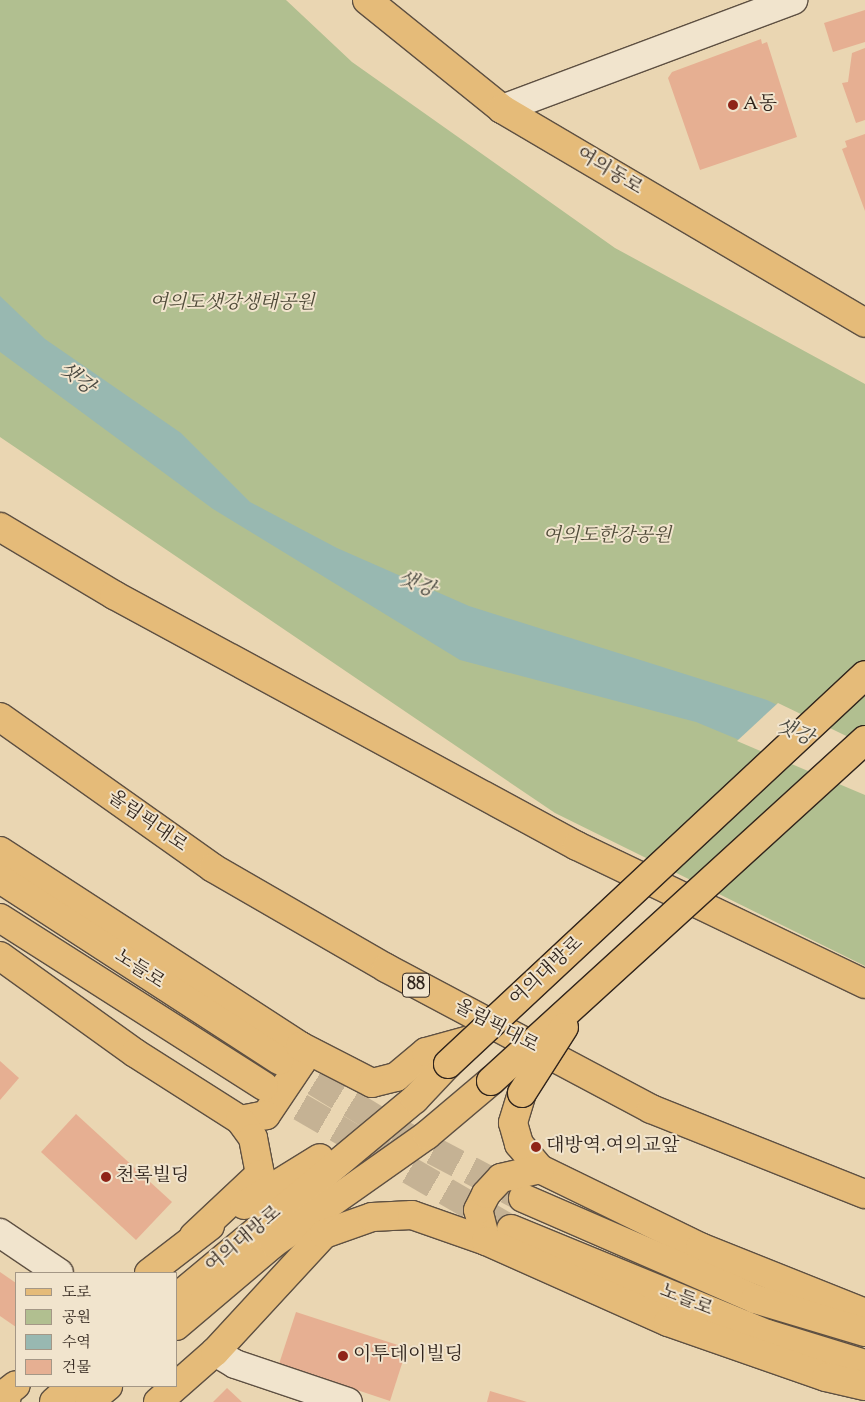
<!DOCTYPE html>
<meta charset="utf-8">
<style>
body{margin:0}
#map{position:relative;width:865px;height:1402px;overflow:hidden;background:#ead6b2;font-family:"Sorts Mill Goudy","Noto Serif KR",serif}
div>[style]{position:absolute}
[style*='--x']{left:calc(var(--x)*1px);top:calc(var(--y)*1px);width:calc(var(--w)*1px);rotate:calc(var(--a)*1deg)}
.green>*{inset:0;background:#b1bf90}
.water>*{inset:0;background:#98b8b1}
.pier>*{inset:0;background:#ead6b2}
.building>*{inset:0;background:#e6af92}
.major-tunnel>*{height:28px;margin-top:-14px;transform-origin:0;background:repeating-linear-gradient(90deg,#c5b294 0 28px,transparent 0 42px)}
.roads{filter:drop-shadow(1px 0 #5e5042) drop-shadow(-1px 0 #5e5042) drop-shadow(0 1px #5e5042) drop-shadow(0 -1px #5e5042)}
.minor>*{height:28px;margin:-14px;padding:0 14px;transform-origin:14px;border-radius:14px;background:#f1e4cd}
.major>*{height:28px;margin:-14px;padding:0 14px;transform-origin:14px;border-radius:14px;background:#e5bb79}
.highway>*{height:28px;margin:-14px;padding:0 14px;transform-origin:14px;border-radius:14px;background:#e5bb79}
.bridges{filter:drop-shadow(1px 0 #30241c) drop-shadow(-1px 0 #30241c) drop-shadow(0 1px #30241c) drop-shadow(0 -1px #30241c)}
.major-bridge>*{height:28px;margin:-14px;padding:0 14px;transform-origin:14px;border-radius:14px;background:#e5bb79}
.dots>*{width:14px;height:14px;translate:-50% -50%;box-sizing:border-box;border:2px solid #f1e4cd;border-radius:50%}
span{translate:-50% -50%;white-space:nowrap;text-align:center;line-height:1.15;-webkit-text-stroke:4px #f1e4cd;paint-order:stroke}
.shield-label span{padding:1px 4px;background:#f1e4cd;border:1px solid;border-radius:4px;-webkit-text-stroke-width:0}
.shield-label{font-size:18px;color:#30241c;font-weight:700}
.poi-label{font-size:19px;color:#30241c}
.left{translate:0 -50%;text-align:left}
.street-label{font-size:19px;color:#30241c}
.park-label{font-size:19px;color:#504b39;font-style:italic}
.water-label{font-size:20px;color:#4a4941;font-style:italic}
.legend{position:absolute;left:15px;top:1272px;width:162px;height:115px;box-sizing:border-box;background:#f1e4cd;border:1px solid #a49786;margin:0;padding:6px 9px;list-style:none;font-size:15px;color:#30241c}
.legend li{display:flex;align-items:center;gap:10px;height:25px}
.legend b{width:25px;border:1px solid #a49786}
</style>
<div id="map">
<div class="green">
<div style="clip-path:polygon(0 0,286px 0,352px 62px,615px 248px,865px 384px,865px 966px,555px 813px,0 437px)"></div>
</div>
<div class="water">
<div style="clip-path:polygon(0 296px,45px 339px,181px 433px,250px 502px,337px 548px,469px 606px,767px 700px,865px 748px,860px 790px,696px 722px,460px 660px,213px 509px,0 352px)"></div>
</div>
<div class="pier">
<div style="clip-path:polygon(778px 703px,865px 745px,865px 795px,737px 741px)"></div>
</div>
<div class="building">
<div style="clip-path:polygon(865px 10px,865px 42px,833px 52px,824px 23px)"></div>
<div style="clip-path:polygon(761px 39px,762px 44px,767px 42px,797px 137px,700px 170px,668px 78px,672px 72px)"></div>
<div style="clip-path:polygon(865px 48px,865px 120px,856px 123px,842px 83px,848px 82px,852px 53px)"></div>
<div style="clip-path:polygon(865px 134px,865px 211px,842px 149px,847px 147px,845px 141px)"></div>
<div style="clip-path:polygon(0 1061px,19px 1078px,0 1100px)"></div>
<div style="clip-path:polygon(76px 1114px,172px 1202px,136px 1240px,41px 1152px)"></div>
<div style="clip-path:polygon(0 1272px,16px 1283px,16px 1327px,0 1316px)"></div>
<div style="clip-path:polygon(296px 1312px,407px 1348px,390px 1401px,279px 1364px)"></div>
<div style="clip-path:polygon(227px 1388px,242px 1402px,213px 1402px)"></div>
<div style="clip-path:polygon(490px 1391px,527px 1402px,487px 1402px)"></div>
</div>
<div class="major-tunnel">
<div style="--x:279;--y:1060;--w:137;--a:31.3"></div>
<div style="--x:396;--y:1131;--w:144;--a:27.8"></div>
<div style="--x:264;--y:1086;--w:285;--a:30.1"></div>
</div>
<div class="roads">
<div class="minor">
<div style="--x:502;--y:109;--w:311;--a:-20.5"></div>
<div style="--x:0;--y:1233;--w:71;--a:34.1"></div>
<div style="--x:215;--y:1352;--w:23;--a:31"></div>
<div style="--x:235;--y:1364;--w:119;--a:18.6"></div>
</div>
<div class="major">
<div style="--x:367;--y:0;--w:174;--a:38.9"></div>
<div style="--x:502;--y:109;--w:421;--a:30.5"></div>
<div style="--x:0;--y:851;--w:358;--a:33"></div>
<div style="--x:300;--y:1046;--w:17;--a:87"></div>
<div style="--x:301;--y:1063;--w:63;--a:123.9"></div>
<div style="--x:266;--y:1115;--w:26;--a:169"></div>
<div style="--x:0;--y:879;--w:333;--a:33"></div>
<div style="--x:0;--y:918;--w:313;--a:32.5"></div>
<div style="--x:0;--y:956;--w:166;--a:35.7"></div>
<div style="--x:135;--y:1053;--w:125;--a:32.5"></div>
<div style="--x:240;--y:1120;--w:22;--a:54"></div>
<div style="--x:253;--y:1138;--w:37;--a:79"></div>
<div style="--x:260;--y:1174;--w:91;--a:136.8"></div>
<div style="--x:300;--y:1046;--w:81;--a:27.2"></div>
<div style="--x:372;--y:1083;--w:25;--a:-14"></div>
<div style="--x:396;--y:1077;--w:39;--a:-40"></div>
<div style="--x:426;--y:1052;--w:49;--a:-15.5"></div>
<div style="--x:522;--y:1093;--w:31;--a:107"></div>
<div style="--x:513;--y:1123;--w:22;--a:74"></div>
<div style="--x:519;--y:1144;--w:33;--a:50"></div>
<div style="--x:540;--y:1169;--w:178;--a:26"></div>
<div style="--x:700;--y:1247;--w:178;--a:21.8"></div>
<div style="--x:523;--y:1198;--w:253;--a:23.5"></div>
<div style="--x:755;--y:1299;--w:115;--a:16.7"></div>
<div style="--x:244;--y:1205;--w:89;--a:-31.7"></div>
<div style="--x:511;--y:1229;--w:277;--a:22.3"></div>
<div style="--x:767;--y:1334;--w:102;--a:17"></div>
<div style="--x:486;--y:1241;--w:32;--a:-104"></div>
<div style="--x:478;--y:1210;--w:18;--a:-63"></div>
<div style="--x:486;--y:1194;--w:22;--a:-47"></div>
<div style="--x:501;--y:1178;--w:40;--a:-13"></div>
<div style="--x:149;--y:1273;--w:77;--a:-37.6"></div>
<div style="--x:176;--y:1298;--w:311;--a:-39.8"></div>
<div style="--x:415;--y:1099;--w:48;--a:-46.7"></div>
<div style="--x:176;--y:1326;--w:128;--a:-40.3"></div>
<div style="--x:274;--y:1243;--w:187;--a:-35.2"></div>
<div style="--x:427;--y:1135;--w:84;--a:-40.2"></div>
<div style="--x:6;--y:1402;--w:10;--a:-84"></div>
<div style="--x:7;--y:1392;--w:11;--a:-38"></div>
<div style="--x:54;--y:1402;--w:24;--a:-42"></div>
<div style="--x:89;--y:1402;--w:25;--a:-40"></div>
<div style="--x:158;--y:1402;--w:76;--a:-41.3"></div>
<div style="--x:215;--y:1352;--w:161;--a:-47.3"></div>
<div style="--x:324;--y:1234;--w:51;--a:-19.5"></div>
<div style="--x:372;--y:1217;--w:40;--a:-2.9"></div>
<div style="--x:412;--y:1215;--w:78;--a:19.4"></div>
<div style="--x:486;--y:1241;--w:199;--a:24"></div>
<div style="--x:668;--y:1322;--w:167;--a:19.2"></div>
<div style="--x:826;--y:1377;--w:40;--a:13"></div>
</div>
<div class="highway">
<div style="--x:0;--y:527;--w:133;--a:30.8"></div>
<div style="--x:114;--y:595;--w:527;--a:28.46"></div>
<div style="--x:577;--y:846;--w:319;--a:25.6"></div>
<div style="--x:0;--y:717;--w:261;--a:35.3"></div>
<div style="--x:213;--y:868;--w:200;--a:30"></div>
<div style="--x:386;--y:968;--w:300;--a:28"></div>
<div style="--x:651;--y:1109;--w:230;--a:21.7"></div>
</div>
</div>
<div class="bridges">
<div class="major-bridge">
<div style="--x:448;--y:1064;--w:570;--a:-43.01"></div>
<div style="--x:491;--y:1081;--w:506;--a:-42.36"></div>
<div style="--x:522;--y:1093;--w:78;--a:-57.5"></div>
</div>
</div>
<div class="dots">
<div style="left:733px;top:105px;background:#8f2418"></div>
<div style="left:536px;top:1147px;background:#8f2418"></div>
<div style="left:106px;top:1177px;background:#8f2418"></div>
<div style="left:343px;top:1356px;background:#8f2418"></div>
</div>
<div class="shield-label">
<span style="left:416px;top:985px">88</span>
</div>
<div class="poi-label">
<span class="left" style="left:743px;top:105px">A동</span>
<span class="left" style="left:546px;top:1147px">대방역.여의교앞</span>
<span class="left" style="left:116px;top:1177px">천록빌딩</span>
<span class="left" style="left:353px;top:1356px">이투데이빌딩</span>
</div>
<div class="street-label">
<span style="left:609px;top:172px;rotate:31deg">여의동로</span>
<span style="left:147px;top:822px;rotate:35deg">올림픽대로</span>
<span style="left:139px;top:970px;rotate:33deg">노들로</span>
<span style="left:547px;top:972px;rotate:-43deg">여의대방로</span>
<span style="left:496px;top:1027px;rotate:28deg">올림픽대로</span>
<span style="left:244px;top:1240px;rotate:-40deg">여의대방로</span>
<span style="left:686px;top:1301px;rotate:22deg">노들로</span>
</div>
<div class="park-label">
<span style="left:232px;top:304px">여의도샛강생태공원</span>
<span style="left:607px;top:537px">여의도한강공원</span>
</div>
<div class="water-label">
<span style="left:76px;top:379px;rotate:39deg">샛강</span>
<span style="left:416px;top:585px;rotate:22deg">샛강</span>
<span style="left:794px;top:733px;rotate:23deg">샛강</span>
</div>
<ul class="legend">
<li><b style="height:6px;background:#e5bb79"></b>도로</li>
<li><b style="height:14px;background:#b1bf90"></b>공원</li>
<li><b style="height:14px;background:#98b8b1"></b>수역</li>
<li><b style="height:14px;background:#e6af92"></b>건물</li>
</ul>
</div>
